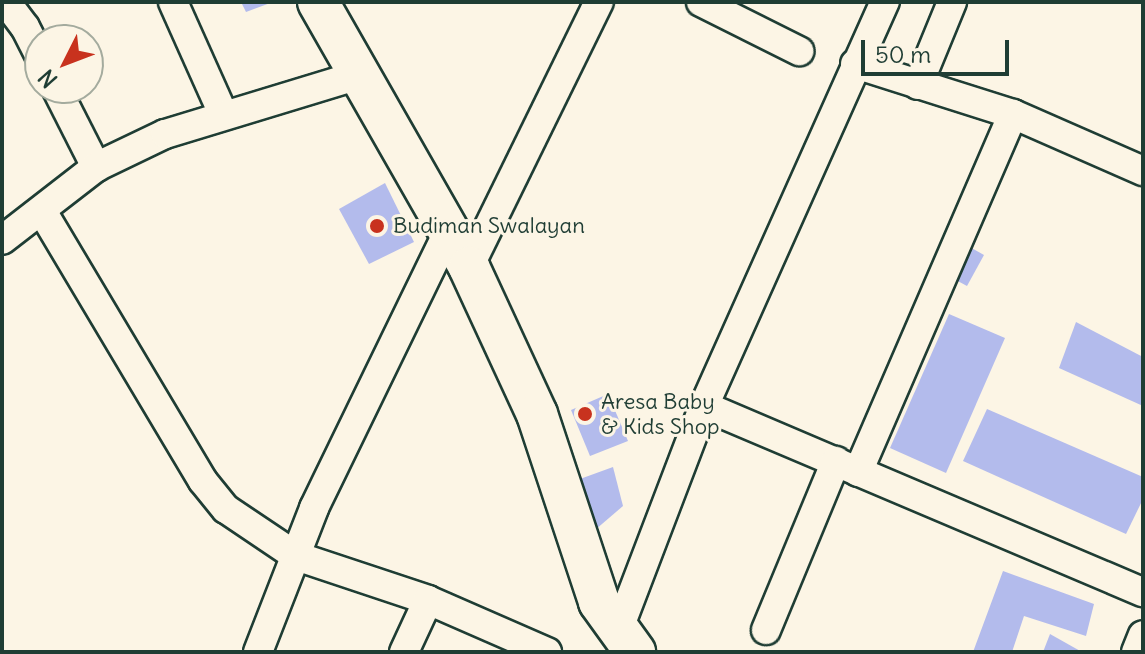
<!DOCTYPE html>
<style>
body{margin:0}
#map{position:relative;width:1145px;height:654px;overflow:hidden;background:#fcf5e5;font-family:Delius,sans-serif}
div>[style]{position:absolute}
[style*='--x']{left:calc(var(--x)*1px);top:calc(var(--y)*1px);width:calc(var(--w)*1px);rotate:calc(var(--a)*1deg)}
.building>*{inset:0;background:#b3bbec}
.roads{filter:drop-shadow(2px 0 #1f3d34) drop-shadow(-2px 0 #1f3d34) drop-shadow(0 2px #1f3d34) drop-shadow(0 -2px #1f3d34)}
.minor>*{height:28px;margin:-14px;padding:0 14px;transform-origin:14px;border-radius:14px;background:#fcf5e5}
.highway>*{height:40px;margin:-20px;padding:0 20px;transform-origin:20px;border-radius:20px;background:#fcf5e5}
.dots>*{width:22px;height:22px;translate:-50% -50%;box-sizing:border-box;border:4px solid #fcf5e5;border-radius:50%}
span{translate:-50% -50%;white-space:nowrap;text-align:center;line-height:1.15;-webkit-text-stroke:6px #fcf5e5;paint-order:stroke}
.poi-label{font-size:22px;color:#1f3d34}
.left{translate:0 -50%;text-align:left}
.frame{position:absolute;inset:0;border:4px solid #1f3d34;pointer-events:none}
.north{position:absolute;left:24px;top:24px;width:80px;height:80px;box-sizing:border-box;background:#fcf5e5;border:2px solid #a4ab9e;border-radius:50%;rotate:228deg;font-size:22px;font-weight:700;line-height:32px;text-align:center;color:#1f3d34}
.north::after{content:'';display:block;margin:auto;width:28px;height:36px;background:#c8321e;clip-path:polygon(50% 0,100% 100%,50% 72%,0 100%)}
.scale{position:absolute;left:861px;top:40px;width:148px;height:36px;box-sizing:border-box;border:4px solid #1f3d34;border-top:0;padding-left:10px;font-size:24px;line-height:28px;white-space:nowrap;color:#1f3d34;-webkit-text-stroke:6px #fcf5e5;paint-order:stroke}
</style>
<div id="map">
<div class="building">
<div style="clip-path:polygon(241px 2px,273px 2px,246px 12px)"></div>
<div style="clip-path:polygon(385px 183px,414px 242px,369px 264px,339px 209px)"></div>
<div style="clip-path:polygon(968px 246px,984px 255px,967px 286px,954px 279px)"></div>
<div style="clip-path:polygon(949px 314px,1005px 338px,946px 473px,890px 448px)"></div>
<div style="clip-path:polygon(1076px 322px,1143px 357px,1143px 406px,1059px 368px)"></div>
<div style="clip-path:polygon(608px 394px,628px 441px,590px 456px,571px 410px)"></div>
<div style="clip-path:polygon(987px 409px,1143px 477px,1143px 499px,1126px 534px,963px 461px)"></div>
<div style="clip-path:polygon(613px 467px,623px 506px,595px 530px,580px 479px)"></div>
<div style="clip-path:polygon(1003px 571px,1094px 604px,1086px 636px,1024px 616px,1012px 652px,973px 652px)"></div>
<div style="clip-path:polygon(1050px 634px,1082px 652px,1043px 652px)"></div>
</div>
<div class="roads">
<div class="minor">
<div style="--x:6;--y:2;--w:31;--a:53"></div>
<div style="--x:25;--y:27;--w:34;--a:63"></div>
<div style="--x:173;--y:2;--w:123;--a:65.9"></div>
<div style="--x:701;--y:2;--w:110;--a:26.6"></div>
<div style="--x:855;--y:64;--w:166;--a:17.6"></div>
<div style="--x:1013;--y:114;--w:142;--a:23.7"></div>
<div style="--x:918;--y:85;--w:90;--a:-67.7"></div>
<div style="--x:56;--y:88;--w:89;--a:63.1"></div>
<div style="--x:42;--y:211;--w:314;--a:59.2"></div>
<div style="--x:203;--y:481;--w:36;--a:51"></div>
<div style="--x:226;--y:509;--w:84;--a:33.9"></div>
<div style="--x:296;--y:556;--w:139;--a:18.4"></div>
<div style="--x:428;--y:600;--w:130;--a:23.6"></div>
<div style="--x:2;--y:240;--w:119;--a:-37.8"></div>
<div style="--x:96;--y:167;--w:76;--a:-25.6"></div>
<div style="--x:165;--y:134;--w:203;--a:-16.9"></div>
<div style="--x:469;--y:267;--w:295;--a:-63.9"></div>
<div style="--x:704;--y:406;--w:477;--a:23"></div>
<div style="--x:858;--y:472;--w:390;--a:-66.6"></div>
<div style="--x:766;--y:630;--w:183;--a:-67.5"></div>
<div style="--x:618;--y:631;--w:241;--a:-69.1"></div>
<div style="--x:704;--y:406;--w:443;--a:-65.9"></div>
<div style="--x:258;--y:652;--w:155;--a:-68.7"></div>
<div style="--x:314;--y:508;--w:309;--a:-64.1"></div>
<div style="--x:404;--y:652;--w:57;--a:-65.2"></div>
<div style="--x:1136;--y:652;--w:18;--a:-68"></div>
</div>
<div class="highway">
<div style="--x:318;--y:2;--w:305;--a:60.3"></div>
<div style="--x:469;--y:267;--w:162;--a:65.2"></div>
<div style="--x:537;--y:414;--w:198;--a:71.7"></div>
<div style="--x:599;--y:602;--w:62;--a:54.2"></div>
</div>
</div>
<div class="dots">
<div style="left:377px;top:226px;background:#c8321e"></div>
<div style="left:585px;top:414px;background:#c8321e"></div>
</div>
<div class="poi-label">
<span class="left" style="left:393px;top:226px">Budiman Swalayan</span>
<span class="left" style="left:601px;top:414px">Aresa Baby<br>&amp; Kids Shop</span>
</div>
<div class="frame"></div>
<div class="north">N</div>
<div class="scale">50 m</div>
</div>
